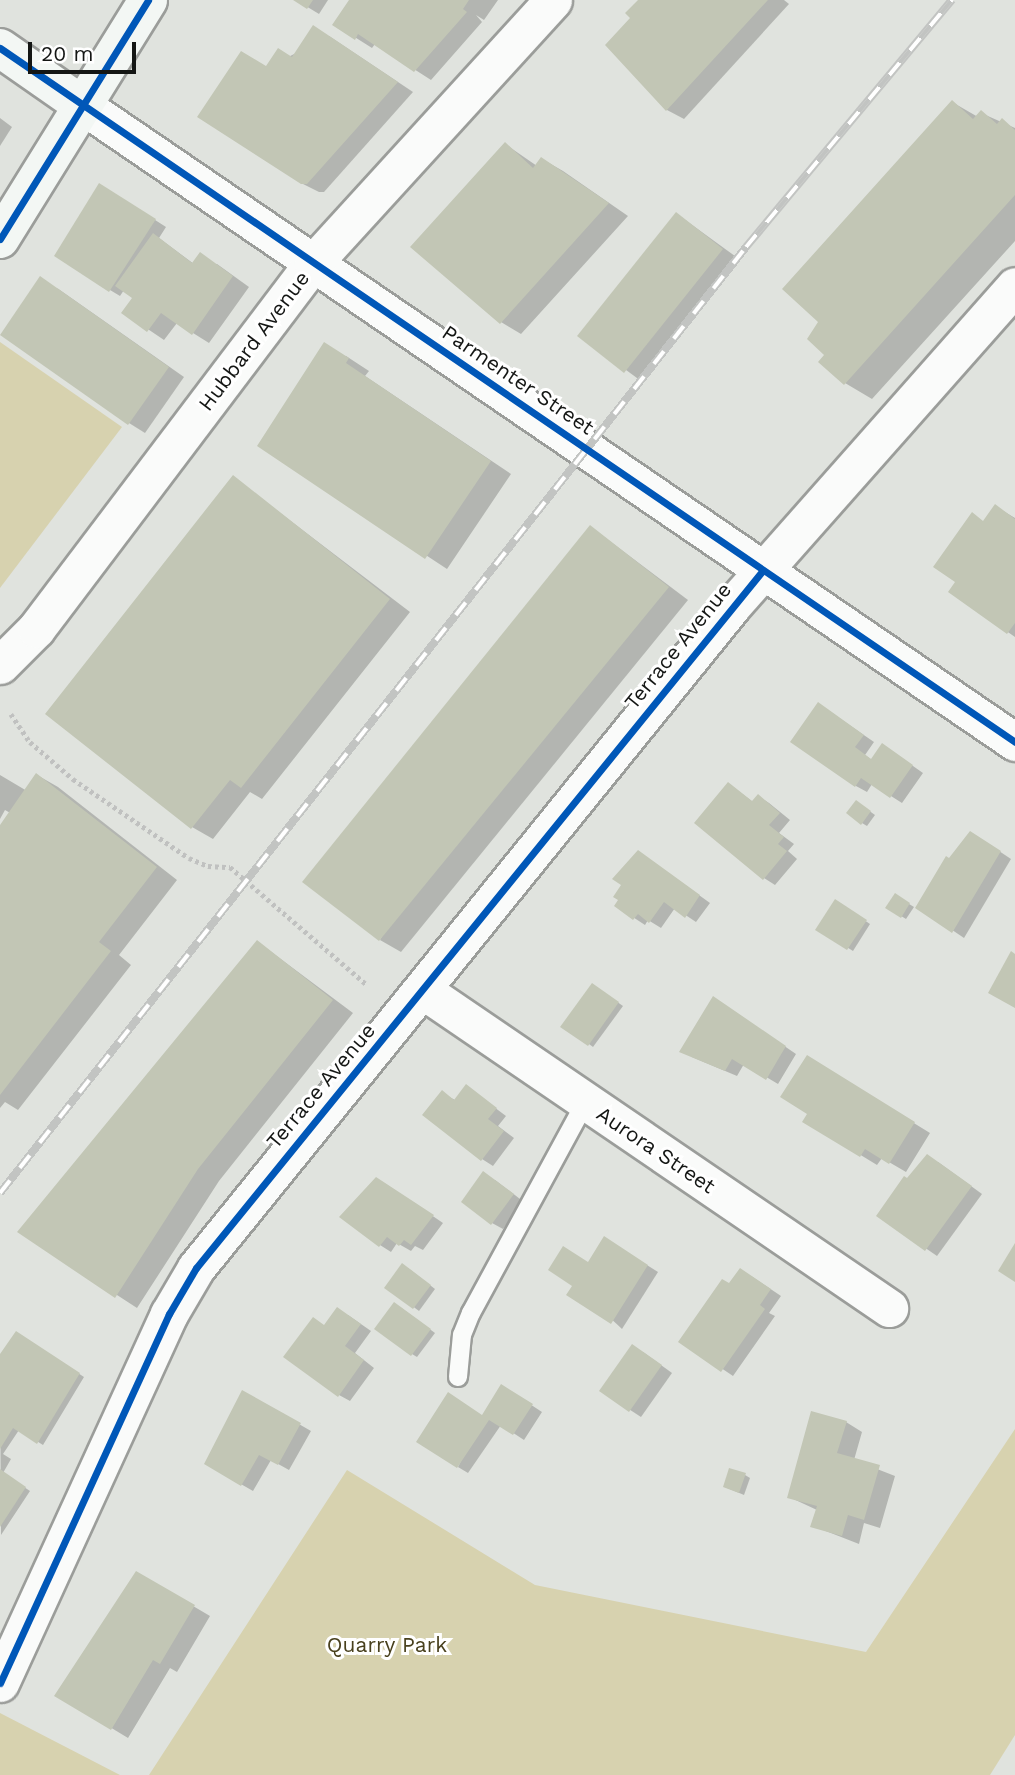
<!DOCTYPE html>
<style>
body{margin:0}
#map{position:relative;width:1015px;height:1775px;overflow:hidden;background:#e0e3de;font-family:"Work Sans",sans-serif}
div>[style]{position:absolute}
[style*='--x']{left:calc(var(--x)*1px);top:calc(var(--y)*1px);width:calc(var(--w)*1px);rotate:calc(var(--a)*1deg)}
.green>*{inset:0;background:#d7d2af}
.shadow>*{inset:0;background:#0003}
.building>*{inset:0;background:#c2c6b5}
.path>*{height:4.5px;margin-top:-2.25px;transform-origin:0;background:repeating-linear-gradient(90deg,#c0c1c0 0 3.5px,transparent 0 7px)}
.roads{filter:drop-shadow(2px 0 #9b9d9a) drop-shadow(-2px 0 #9b9d9a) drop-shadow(0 2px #9b9d9a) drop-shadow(0 -2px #9b9d9a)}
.lane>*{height:18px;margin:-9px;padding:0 9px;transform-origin:9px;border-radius:9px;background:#fafbfa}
.street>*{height:37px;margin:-18.5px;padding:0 18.5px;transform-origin:18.5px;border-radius:18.5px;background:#fafbfa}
.secondary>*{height:38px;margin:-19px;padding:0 19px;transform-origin:19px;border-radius:19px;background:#f3f7f4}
.rail>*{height:8px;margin-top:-4px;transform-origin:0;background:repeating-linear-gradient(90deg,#fff 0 16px,#c2c4c2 0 32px);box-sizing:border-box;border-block:2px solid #c2c4c2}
.cycleway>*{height:7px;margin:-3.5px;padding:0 3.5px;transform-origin:3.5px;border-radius:3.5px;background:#0057b8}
span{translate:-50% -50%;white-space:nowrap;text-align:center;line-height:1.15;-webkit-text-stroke:6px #fff;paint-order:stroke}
.street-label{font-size:21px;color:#141614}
.park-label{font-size:21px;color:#48401d}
.scale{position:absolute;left:28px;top:42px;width:108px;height:32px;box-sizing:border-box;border:4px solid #141614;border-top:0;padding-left:9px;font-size:21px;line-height:24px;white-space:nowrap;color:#141614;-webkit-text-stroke:5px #fff;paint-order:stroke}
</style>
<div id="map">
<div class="green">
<div style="clip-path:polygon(0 342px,122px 427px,0 588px)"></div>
<div style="clip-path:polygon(1015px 1429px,1015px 1735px,990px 1775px,149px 1775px,347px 1470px,535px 1585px,866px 1652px)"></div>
<div style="clip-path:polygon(0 1713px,120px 1775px,0 1775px)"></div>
</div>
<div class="shadow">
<div style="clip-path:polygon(296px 0,328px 0,319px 14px)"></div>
<div style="clip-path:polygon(352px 0,498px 0,484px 20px,476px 15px,482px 22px,431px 80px,375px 44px,372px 48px,334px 24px)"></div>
<div style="clip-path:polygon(640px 0,784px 0,789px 4px,684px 119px,667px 110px,633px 18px)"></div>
<div style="clip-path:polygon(329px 36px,413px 92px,324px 192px,319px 192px,301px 183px,267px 68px)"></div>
<div style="clip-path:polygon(952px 102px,978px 117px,981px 113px,1015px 128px,1015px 241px,872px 399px,845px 383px,826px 354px)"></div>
<div style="clip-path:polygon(0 118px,12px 127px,0 146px)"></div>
<div style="clip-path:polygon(505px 144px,537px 166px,542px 159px,563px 171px,628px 216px,521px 334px,501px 322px)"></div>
<div style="clip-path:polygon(110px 191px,166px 227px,159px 238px,194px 264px,217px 264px,249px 287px,209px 343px,177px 323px,164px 340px,124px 313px,135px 298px,124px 290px,120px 296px,110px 290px)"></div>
<div style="clip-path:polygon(677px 214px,739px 259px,641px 381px,580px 336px)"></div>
<div style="clip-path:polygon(57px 288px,184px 377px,145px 433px,129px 423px)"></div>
<div style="clip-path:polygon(346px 356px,369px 371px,365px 376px,511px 474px,447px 569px,260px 446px)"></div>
<div style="clip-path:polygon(233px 477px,410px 612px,262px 799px,250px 792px,213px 839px,192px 827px)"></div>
<div style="clip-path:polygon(995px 506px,1015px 518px,1015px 637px,950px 592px,958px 582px,972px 515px,984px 522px)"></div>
<div style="clip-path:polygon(591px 527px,688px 600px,401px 952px,380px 940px)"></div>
<div style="clip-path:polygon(829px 711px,874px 742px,865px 755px,872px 760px,893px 752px,923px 773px,902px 803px,872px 784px,867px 792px,856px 786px)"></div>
<div style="clip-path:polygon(0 775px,27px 791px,37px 775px,58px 787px,177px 880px,119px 955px,131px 965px,18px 1110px,5px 1102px,0 1108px,0 831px,12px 814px,5px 810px,0 819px)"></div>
<div style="clip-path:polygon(729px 784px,753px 802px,758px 796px,769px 803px,790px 820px,779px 833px,794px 844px,788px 851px,797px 859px,775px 885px,764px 878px)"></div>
<div style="clip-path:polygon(861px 805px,875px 815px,867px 826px,862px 823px)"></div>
<div style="clip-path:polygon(981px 839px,1011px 859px,964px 938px,918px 907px,949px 860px)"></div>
<div style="clip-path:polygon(649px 859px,710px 903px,696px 922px,675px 908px,661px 928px,648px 920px,645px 925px,616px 906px,624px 885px)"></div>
<div style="clip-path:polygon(896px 896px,914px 907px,906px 919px,888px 908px)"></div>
<div style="clip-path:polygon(836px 901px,870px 924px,853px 951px,818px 929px)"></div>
<div style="clip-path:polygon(258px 942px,353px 1013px,219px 1181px,137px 1308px,20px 1232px)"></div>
<div style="clip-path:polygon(597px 988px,623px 1006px,593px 1047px,589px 1044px)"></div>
<div style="clip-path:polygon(724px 1005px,796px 1054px,778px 1084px,744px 1064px,737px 1076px,692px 1057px)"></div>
<div style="clip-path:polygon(823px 1067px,930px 1133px,906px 1172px,882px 1158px,877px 1165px,805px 1121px)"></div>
<div style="clip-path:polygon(466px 1086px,506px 1116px,498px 1126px,514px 1138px,493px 1166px,482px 1159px,442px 1093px,455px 1100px)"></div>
<div style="clip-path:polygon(938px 1162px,982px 1194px,937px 1256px,879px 1216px)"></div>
<div style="clip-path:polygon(495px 1180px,524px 1202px,503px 1229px,492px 1223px)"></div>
<div style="clip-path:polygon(387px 1185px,443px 1223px,423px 1250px,415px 1246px,411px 1251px,397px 1243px,391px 1252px,380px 1245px)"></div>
<div style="clip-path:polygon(615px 1245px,658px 1272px,622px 1329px,575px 1285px,589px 1264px)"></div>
<div style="clip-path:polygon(408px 1268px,435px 1289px,419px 1311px,387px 1287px)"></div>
<div style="clip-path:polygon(751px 1276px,781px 1296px,769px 1313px,775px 1316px,733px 1376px,681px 1341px,730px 1285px)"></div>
<div style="clip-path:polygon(400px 1307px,435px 1333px,417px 1357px,412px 1354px)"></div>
<div style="clip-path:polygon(348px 1315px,371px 1331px,355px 1353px,374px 1368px,350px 1401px,339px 1395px,325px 1326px)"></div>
<div style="clip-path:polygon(17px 1333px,84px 1377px,43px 1445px,19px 1430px,3px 1454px,11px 1459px,3px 1473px,30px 1491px,1px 1535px,0 1357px)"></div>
<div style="clip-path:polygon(643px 1352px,672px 1373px,641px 1417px,601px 1391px)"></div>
<div style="clip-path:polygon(243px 1392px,311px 1431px,289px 1470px,271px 1460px,253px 1491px,206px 1464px)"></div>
<div style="clip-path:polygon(513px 1393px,542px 1412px,524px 1440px,501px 1425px,468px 1473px,458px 1467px,483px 1416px)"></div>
<div style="clip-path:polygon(846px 1422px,862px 1432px,854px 1460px,895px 1476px,880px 1528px,864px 1523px,859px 1544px,813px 1526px,817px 1510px,789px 1497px)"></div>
<div style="clip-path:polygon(745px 1475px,750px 1478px,744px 1495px,725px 1487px)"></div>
<div style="clip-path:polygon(137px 1573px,210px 1616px,177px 1672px,170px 1668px,128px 1738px,57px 1695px)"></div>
</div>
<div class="building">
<div style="clip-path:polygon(293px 0,313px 0,307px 9px)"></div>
<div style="clip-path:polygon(349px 0,469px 0,463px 9px,467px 12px,414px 72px,358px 34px,355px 40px,332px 25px)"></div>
<div style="clip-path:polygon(638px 0,768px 0,666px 111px,605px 45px,630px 18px,625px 13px)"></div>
<div style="clip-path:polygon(313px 25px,398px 82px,307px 184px,301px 184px,197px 117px,241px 51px,266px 66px,278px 48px,292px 57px)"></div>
<div style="clip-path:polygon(952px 100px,973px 119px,981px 110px,997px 124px,1002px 118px,1015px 130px,1015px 195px,844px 385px,818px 362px,824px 355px,807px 339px,818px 322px,782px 289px)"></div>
<div style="clip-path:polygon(505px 142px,533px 168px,541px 157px,609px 203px,500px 324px,410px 247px)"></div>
<div style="clip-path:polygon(99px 183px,156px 219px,109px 292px,54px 256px)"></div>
<div style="clip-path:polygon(676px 212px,723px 249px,624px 373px,577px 336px)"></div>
<div style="clip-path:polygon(153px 233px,192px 263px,200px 252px,233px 276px,192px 335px,161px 313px,147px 332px,121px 313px,132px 298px,115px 286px)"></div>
<div style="clip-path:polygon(40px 276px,169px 367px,128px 425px,0 335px)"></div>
<div style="clip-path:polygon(324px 342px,349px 358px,346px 363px,491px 461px,425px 559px,257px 446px)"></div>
<div style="clip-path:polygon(233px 475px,390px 599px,241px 788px,230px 780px,191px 829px,45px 714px)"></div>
<div style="clip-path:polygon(995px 504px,1015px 519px,1015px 623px,1007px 634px,948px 592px,955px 582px,933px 567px,972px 512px,983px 521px)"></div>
<div style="clip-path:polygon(590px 525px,669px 587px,379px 941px,302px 882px)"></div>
<div style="clip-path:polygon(818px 702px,864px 735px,855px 747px,871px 759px,882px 743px,913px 765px,890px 798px,861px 778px,855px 787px,790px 742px)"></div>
<div style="clip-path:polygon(36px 773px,157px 867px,99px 942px,111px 951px,0 1095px,0 825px)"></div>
<div style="clip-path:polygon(728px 782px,752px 801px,758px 794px,780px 813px,769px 825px,784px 837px,778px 844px,787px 851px,763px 880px,694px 823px)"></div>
<div style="clip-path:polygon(856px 800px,871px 811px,861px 825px,846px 813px)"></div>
<div style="clip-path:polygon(970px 831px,1001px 851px,952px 933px,915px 908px,946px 856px,949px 858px)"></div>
<div style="clip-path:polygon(638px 850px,700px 895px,685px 918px,664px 902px,649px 923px,638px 914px,633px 920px,614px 906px,618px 900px,613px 897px,621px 885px,612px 879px)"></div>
<div style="clip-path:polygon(895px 893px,910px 903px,901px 918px,885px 908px)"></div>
<div style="clip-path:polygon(835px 899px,867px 920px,847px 950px,815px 930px)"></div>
<div style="clip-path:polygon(257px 940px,333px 1000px,198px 1169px,115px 1298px,17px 1232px)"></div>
<div style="clip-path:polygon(1011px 951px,1015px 954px,1015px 1008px,988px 993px)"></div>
<div style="clip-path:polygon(592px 983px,619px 1002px,588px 1046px,560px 1027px)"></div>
<div style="clip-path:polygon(713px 996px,786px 1046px,766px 1080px,732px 1059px,725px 1071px,679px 1052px)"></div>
<div style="clip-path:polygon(807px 1055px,915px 1122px,889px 1164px,865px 1149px,860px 1157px,802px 1122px,807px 1114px,780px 1097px)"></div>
<div style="clip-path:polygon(466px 1084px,497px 1108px,488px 1119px,504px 1131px,481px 1161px,422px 1115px,442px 1090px,454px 1100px)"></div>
<div style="clip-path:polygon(927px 1154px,972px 1186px,925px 1251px,876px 1216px,904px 1176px,907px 1178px)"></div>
<div style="clip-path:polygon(483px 1171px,514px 1194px,491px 1225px,461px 1202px)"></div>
<div style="clip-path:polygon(376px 1177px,434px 1215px,411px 1245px,404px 1240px,399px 1246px,387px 1237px,379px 1247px,339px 1217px)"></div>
<div style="clip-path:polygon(604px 1236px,648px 1265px,611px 1324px,566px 1295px,572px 1286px,548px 1270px,563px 1246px,588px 1262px)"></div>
<div style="clip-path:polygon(1015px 1243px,1015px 1282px,998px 1271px)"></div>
<div style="clip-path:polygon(402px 1263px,431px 1285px,413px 1309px,384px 1288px)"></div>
<div style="clip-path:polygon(740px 1268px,771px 1289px,760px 1305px,765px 1309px,721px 1372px,678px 1342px,722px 1279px,729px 1283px)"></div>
<div style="clip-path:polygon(394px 1302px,431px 1329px,411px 1356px,374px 1329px)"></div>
<div style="clip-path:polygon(337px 1307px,361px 1324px,345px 1346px,364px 1360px,338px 1397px,283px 1357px,313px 1317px,324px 1325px)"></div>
<div style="clip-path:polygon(16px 1331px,80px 1373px,37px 1444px,13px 1428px,0 1449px,0 1354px)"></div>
<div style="clip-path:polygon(632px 1344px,662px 1365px,629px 1412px,599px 1391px)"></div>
<div style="clip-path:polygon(501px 1384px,533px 1404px,513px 1435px,489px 1420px,457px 1468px,416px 1442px,448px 1392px,482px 1415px)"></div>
<div style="clip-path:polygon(242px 1390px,301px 1423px,278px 1465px,259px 1455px,241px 1486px,204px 1464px)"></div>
<div style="clip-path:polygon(811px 1411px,847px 1421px,837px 1453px,880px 1465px,864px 1520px,848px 1515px,842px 1536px,810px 1527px,817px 1506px,787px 1498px)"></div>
<div style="clip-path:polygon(729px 1468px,746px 1473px,739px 1493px,723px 1487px)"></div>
<div style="clip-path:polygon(0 1469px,26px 1487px,0 1527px)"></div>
<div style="clip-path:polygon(136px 1571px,195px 1605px,160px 1664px,153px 1660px,111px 1730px,54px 1696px)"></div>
</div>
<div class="path">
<div style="--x:11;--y:714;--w:34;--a:56"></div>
<div style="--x:30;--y:742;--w:57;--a:40.7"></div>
<div style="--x:73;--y:779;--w:140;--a:34.3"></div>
<div style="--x:189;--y:858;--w:21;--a:23"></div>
<div style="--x:208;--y:866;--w:22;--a:3"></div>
<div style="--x:230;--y:867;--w:179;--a:40.7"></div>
</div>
<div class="roads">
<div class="lane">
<div style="--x:458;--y:1377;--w:42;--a:-84.6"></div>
<div style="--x:462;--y:1335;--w:24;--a:-68"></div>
<div style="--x:471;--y:1313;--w:239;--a:-61.5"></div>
</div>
<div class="street">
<div style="--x:82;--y:105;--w:1130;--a:34.32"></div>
<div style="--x:0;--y:665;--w:51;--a:-45"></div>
<div style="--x:36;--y:629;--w:459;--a:-52.9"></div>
<div style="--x:313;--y:263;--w:356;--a:-47.6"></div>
<div style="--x:424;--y:991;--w:563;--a:34.28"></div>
<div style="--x:0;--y:1683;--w:406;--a:-65.4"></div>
<div style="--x:169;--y:1314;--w:53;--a:-59.6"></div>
<div style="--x:196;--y:1268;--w:852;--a:-51"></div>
<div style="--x:732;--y:606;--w:427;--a:-48.5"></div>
</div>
<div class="secondary">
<div style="--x:0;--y:48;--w:100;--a:34.8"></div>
<div style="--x:0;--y:239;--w:281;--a:-58.2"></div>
</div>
</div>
<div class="rail">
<div style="--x:0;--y:1193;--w:1205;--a:-51.74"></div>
<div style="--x:746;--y:247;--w:322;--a:-50.2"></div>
</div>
<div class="cycleway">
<div style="--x:0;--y:48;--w:1230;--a:34.36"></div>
<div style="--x:0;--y:239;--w:281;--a:-58.2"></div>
<div style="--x:0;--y:1683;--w:406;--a:-65.4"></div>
<div style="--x:169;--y:1314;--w:53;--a:-59.6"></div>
<div style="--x:196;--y:1268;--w:899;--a:-50.91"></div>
</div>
<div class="street-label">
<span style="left:254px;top:341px;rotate:-53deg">Hubbard Avenue</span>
<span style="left:518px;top:380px;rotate:34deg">Parmenter Street</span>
<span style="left:678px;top:646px;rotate:-51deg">Terrace Avenue</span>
<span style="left:321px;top:1086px;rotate:-50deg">Terrace Avenue</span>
<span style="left:656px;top:1150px;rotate:34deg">Aurora Street</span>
</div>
<div class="park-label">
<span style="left:387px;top:1645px">Quarry Park</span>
</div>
<div class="scale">20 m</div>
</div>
